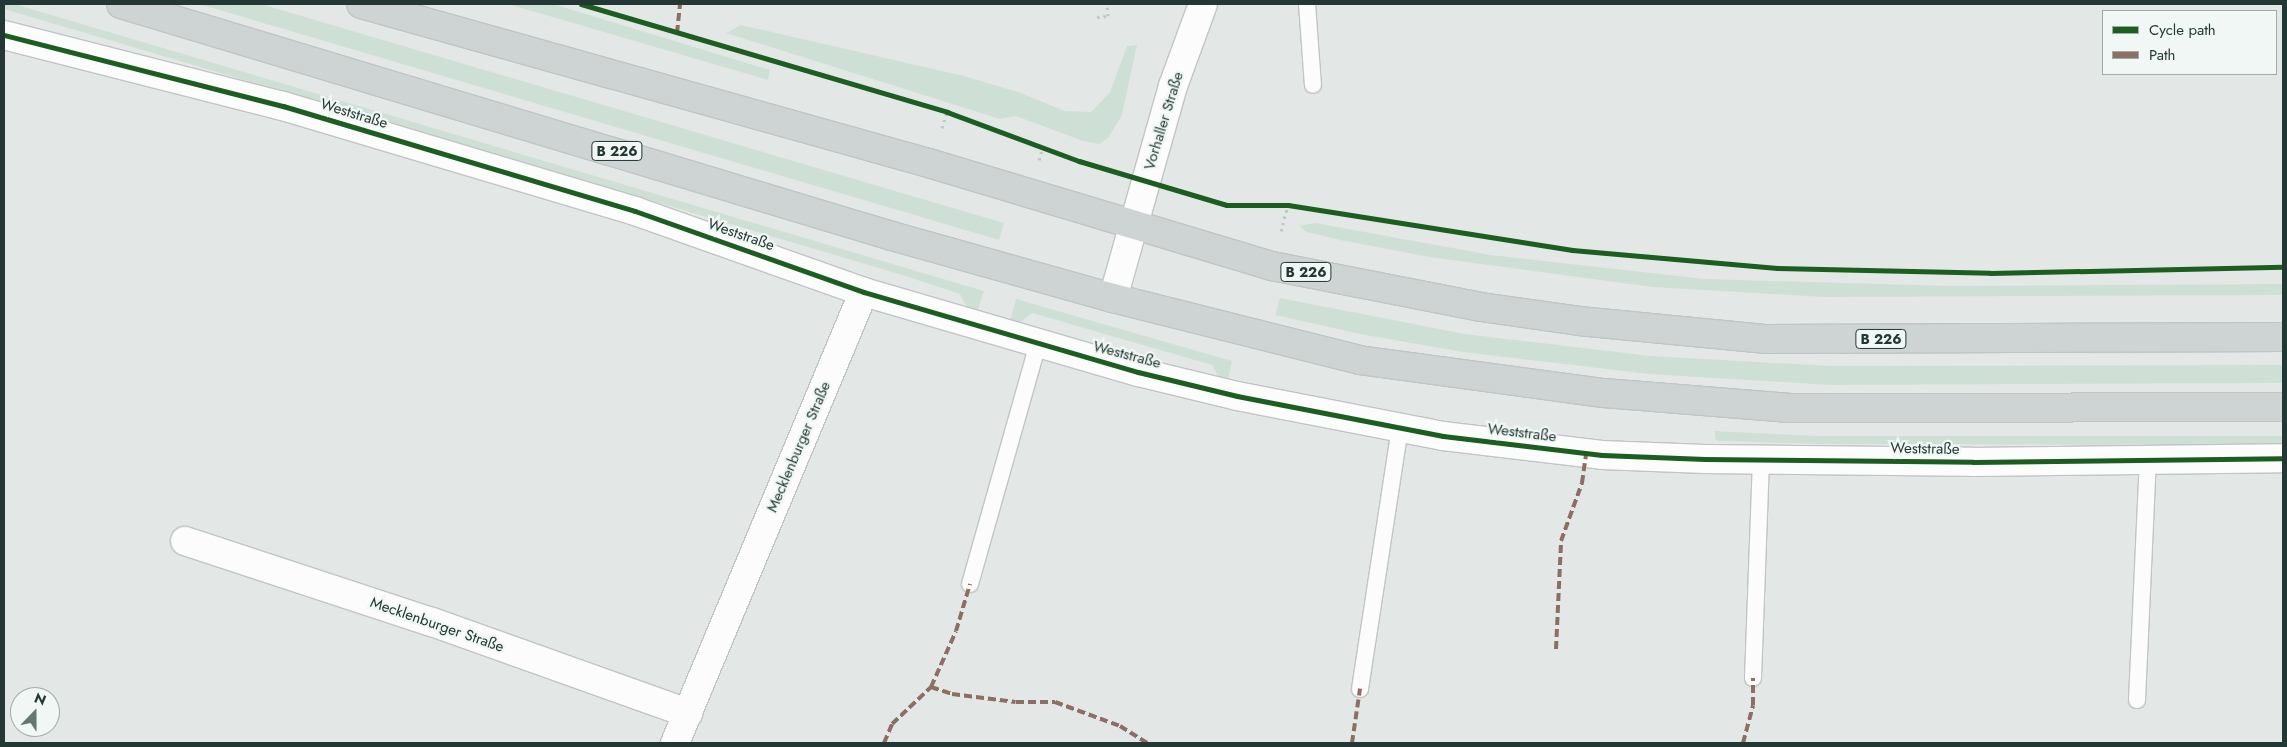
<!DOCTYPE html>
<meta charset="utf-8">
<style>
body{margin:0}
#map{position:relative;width:2287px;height:747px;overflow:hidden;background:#e3e8e6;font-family:Jost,sans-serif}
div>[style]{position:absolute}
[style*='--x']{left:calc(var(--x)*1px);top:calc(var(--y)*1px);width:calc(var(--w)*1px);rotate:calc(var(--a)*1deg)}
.green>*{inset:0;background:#cee0d6}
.path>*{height:3px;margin-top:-1.5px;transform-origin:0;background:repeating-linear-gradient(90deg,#c0c8c5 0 2.5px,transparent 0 6.5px)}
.roads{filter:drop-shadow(1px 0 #c0c5c3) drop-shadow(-1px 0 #c0c5c3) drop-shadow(0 1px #c0c5c3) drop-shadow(0 -1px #c0c5c3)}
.lane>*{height:16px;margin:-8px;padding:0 8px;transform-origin:8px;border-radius:8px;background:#fbfcfb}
.street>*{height:28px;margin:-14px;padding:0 14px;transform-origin:14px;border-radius:14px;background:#fbfcfb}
.primary>*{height:28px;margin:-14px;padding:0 14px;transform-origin:14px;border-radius:14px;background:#ced4d3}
.quiet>*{height:4px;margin-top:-2px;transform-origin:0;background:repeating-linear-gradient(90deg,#8d6e63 0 8px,transparent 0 12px)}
.cycleway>*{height:5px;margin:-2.5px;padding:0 2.5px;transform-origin:2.5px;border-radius:2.5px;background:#1b5e20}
span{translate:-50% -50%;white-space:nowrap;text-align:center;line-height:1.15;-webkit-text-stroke:4.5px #f1f7f4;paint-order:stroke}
.shield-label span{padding:1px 4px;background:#f1f7f4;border:1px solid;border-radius:4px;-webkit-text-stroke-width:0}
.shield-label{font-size:14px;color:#233835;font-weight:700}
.street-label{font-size:15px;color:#233835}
.frame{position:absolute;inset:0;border:5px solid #233835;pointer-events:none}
.legend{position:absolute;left:2102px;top:10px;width:175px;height:65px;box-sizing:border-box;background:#f1f7f4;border:1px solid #9faba8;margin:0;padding:6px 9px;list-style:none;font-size:15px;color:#233835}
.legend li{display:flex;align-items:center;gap:10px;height:25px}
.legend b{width:25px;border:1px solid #9faba8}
.north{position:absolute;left:10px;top:687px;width:50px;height:50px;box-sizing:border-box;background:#f1f7f4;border:1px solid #9faba8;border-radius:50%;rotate:22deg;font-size:14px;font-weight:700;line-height:20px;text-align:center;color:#233835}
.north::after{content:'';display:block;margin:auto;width:18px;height:22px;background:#667673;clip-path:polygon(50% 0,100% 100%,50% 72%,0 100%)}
</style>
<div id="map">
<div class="green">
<div style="clip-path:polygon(4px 4px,14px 4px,984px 291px,977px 312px,969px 311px,960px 294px,899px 274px,4px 9px)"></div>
<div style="clip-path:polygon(199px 4px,261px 4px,1004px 223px,999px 240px)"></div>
<div style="clip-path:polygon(508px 4px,553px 4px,770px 70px,768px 80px)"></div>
<div style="clip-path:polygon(741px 25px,964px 76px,1018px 92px,1065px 111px,1091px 112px,1110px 92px,1127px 46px,1137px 45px,1122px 115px,1108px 138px,1099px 144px,1083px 141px,1016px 116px,1000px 119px,726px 33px)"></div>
<div style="clip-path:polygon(1315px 223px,1491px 255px,1705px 279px,1951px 286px,2283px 284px,2283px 295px,1824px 297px,1652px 287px,1430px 257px,1340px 240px,1307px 232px,1299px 226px)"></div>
<div style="clip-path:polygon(1280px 298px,1465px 334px,1651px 356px,1832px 366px,2283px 365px,2283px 383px,1830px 385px,1649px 374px,1463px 352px,1360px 334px,1275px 315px)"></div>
<div style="clip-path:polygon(1016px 299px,1232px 361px,1227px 384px,1221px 381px,1212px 365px,1032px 313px,1018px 324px,1009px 325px)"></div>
<div style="clip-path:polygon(1715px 431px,1816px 436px,2283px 436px,2283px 445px,1820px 444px,1719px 441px,1715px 439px)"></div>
</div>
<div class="path">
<div style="--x:1097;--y:17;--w:11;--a:-5"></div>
<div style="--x:1108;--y:16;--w:12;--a:-95"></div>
<div style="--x:942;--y:128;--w:17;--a:-73"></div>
<div style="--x:1039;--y:160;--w:15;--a:-74"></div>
<div style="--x:1281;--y:231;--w:27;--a:-75"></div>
</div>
<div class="roads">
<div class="lane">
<div style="--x:1307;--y:4;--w:81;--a:85.8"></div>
<div style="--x:970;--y:584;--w:250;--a:-74.2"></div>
<div style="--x:1753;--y:678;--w:218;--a:-87.9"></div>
<div style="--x:1360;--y:689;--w:265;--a:-81.3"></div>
<div style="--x:2137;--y:700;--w:240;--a:-87.4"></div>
</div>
<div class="street">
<div style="--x:4;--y:35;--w:288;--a:14.3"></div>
<div style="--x:283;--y:106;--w:367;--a:16.6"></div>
<div style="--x:635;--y:211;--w:243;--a:19.5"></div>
<div style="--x:864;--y:292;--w:285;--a:16.3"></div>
<div style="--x:1138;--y:372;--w:102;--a:13.6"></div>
<div style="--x:1237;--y:396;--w:210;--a:11"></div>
<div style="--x:1443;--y:436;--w:160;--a:6.8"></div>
<div style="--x:1602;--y:455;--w:103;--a:2.2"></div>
<div style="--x:1705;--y:459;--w:268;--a:0.6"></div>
<div style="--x:1973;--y:462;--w:310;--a:-0.7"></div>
<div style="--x:1113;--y:298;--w:220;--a:-74.2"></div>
<div style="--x:1173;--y:86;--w:87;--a:-69.9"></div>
<div style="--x:185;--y:541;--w:260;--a:18.2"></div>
<div style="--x:432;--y:622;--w:272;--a:19.6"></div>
<div style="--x:675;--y:743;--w:489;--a:-67.3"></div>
</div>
<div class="primary">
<div style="--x:121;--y:4;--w:805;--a:16.75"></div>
<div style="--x:892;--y:236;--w:230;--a:15.7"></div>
<div style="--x:1113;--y:298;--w:254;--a:14.1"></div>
<div style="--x:1359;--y:360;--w:247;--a:7.7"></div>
<div style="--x:1604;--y:393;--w:187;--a:4.6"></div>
<div style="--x:1790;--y:408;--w:493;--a:-0.1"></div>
<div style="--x:361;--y:4;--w:593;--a:15.65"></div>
<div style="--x:932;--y:164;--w:355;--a:16.7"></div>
<div style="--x:1272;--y:266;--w:213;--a:11.1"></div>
<div style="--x:1481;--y:307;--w:99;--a:8.1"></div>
<div style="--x:1579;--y:321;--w:189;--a:5.5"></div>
<div style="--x:1767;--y:339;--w:516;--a:-0.22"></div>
</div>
</div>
<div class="quiet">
<div style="--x:677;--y:33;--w:29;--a:-84"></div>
<div style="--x:1556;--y:649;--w:108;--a:-87.3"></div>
<div style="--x:1561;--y:541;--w:62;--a:-70.1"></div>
<div style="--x:1582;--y:483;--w:30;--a:-82"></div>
<div style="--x:931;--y:687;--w:22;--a:18"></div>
<div style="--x:952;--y:694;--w:64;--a:7.1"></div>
<div style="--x:1016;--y:702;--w:39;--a:0"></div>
<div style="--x:1055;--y:702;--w:69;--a:20.3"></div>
<div style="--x:1120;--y:726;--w:32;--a:32"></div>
<div style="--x:884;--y:743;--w:21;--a:-67"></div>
<div style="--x:892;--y:724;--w:54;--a:-43.5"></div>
<div style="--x:931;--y:687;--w:61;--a:-65.9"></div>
<div style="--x:956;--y:631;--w:49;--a:-73.4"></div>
<div style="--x:1352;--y:743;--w:55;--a:-81.6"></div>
<div style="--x:1743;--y:743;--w:39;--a:-75"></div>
<div style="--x:1753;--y:705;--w:27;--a:-90"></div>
</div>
<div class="cycleway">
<div style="--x:581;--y:4;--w:382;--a:16.4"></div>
<div style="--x:947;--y:112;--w:141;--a:20.4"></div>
<div style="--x:1079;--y:161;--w:154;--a:16.6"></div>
<div style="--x:1227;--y:205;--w:61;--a:0"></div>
<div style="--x:1288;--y:205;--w:288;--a:9"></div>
<div style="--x:1572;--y:250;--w:206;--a:5"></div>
<div style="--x:1777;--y:268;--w:213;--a:1.3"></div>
<div style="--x:1990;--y:273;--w:293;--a:-1.2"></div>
<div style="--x:4;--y:35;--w:288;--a:14.3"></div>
<div style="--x:283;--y:106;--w:367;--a:16.6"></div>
<div style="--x:635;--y:211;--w:243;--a:19.5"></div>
<div style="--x:864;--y:292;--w:285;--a:16.3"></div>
<div style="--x:1138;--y:372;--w:102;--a:13.6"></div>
<div style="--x:1237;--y:396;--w:210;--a:11"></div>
<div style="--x:1443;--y:436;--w:160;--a:6.8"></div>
<div style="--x:1602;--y:455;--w:103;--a:2.2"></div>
<div style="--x:1705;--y:459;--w:268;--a:0.6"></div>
<div style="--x:1973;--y:462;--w:310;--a:-0.7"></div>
</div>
<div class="shield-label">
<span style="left:617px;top:151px">B 226</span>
<span style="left:1306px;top:272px">B 226</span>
<span style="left:1881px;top:339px">B 226</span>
</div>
<div class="street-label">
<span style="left:354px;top:114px;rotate:17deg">Weststraße</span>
<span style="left:1164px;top:121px;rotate:-73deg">Vorhaller Straße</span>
<span style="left:741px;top:235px;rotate:19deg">Weststraße</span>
<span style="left:1127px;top:355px;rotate:15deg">Weststraße</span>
<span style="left:1522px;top:433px;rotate:7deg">Weststraße</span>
<span style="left:799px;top:447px;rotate:-67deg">Mecklenburger Straße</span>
<span style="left:1925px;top:449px;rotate:1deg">Weststraße</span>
<span style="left:437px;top:625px;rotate:19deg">Mecklenburger Straße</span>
</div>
<div class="frame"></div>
<ul class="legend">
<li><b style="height:6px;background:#1b5e20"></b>Cycle path</li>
<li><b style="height:6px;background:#8d6e63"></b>Path</li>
</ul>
<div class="north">N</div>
</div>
